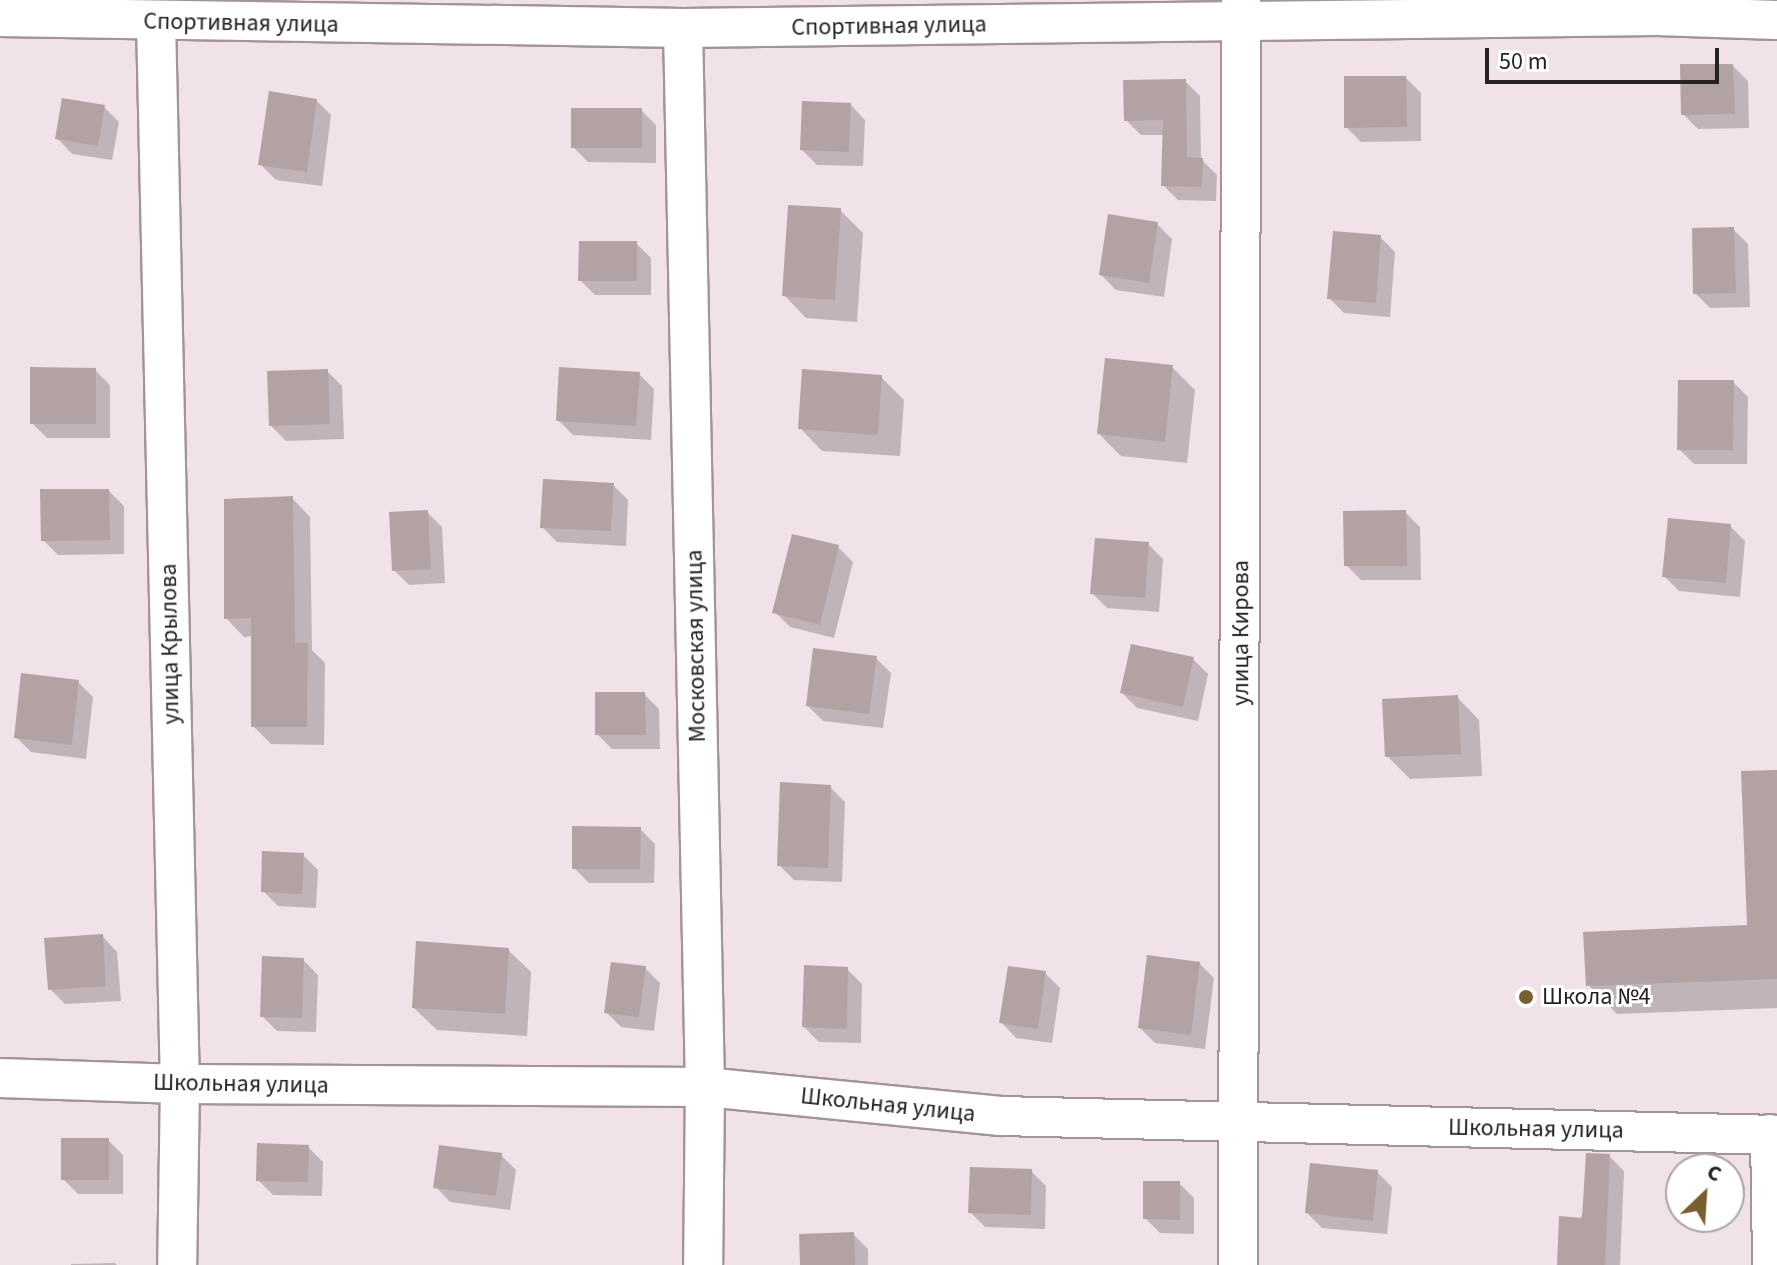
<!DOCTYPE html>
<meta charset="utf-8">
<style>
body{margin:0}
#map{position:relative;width:1777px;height:1265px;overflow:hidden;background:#f1e1e8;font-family:"Source Sans 3",sans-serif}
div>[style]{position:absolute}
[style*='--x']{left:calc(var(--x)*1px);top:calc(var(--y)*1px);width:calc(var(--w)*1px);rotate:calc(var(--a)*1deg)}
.shadow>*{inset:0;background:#0003}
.building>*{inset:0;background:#b3a2a4}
.roads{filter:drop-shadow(2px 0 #a3949a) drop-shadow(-2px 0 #a3949a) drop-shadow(0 2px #a3949a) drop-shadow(0 -2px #a3949a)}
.minor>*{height:38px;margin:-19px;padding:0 19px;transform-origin:19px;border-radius:19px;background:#fff}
.dots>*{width:22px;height:22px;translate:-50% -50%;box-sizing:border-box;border:4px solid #fff;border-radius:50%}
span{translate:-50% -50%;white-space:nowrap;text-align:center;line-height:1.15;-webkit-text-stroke:6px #fff;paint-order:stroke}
.street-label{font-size:24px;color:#262123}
.poi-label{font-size:24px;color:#262123}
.left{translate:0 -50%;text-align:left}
.north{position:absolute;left:1665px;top:1153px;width:80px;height:80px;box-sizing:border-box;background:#fff;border:2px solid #a8a6a7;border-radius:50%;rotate:25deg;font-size:22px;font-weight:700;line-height:32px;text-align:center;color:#262123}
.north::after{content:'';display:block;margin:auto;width:28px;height:36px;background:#766030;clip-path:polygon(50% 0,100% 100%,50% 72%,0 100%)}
.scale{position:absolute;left:1485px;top:48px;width:234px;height:36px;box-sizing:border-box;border:4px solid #262123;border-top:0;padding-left:10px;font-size:24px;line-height:28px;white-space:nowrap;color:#262123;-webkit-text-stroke:6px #fff;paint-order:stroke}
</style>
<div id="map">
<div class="shadow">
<div style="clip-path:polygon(1733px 66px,1748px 81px,1749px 128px,1698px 129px,1683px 114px)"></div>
<div style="clip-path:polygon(1406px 78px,1421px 93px,1421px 141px,1361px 142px,1346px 127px)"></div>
<div style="clip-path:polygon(1185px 81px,1200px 96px,1201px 159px,1217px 175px,1216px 201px,1178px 200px,1163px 185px,1164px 135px,1141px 135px,1126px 120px)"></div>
<div style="clip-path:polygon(316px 100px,331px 115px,322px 186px,276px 180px,261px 165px)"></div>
<div style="clip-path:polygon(850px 104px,865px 120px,863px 166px,817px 165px,802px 150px)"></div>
<div style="clip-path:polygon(104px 107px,119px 122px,112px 160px,72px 154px,57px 138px)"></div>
<div style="clip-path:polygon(641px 110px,656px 125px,656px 163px,588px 162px,573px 147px)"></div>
<div style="clip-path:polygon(840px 210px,863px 233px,857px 322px,806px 318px,784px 295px)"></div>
<div style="clip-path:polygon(1157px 224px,1172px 239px,1164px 297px,1116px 290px,1101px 275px)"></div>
<div style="clip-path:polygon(1733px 229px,1748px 244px,1750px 307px,1710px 308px,1695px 293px)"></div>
<div style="clip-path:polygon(1380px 237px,1395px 252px,1390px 317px,1344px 313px,1329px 298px)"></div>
<div style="clip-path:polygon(636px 243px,651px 258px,651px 295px,595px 295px,580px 280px)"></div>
<div style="clip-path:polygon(1172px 367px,1195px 390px,1187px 463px,1121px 456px,1099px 434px)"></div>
<div style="clip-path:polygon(95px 370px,110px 385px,110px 438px,47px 438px,32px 423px)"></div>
<div style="clip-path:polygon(327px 371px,342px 386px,344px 439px,286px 441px,271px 426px)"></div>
<div style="clip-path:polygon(639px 374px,654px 389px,651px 440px,573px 435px,558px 420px)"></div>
<div style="clip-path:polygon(881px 377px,904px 400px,900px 456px,822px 451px,800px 428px)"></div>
<div style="clip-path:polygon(1733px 382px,1748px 397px,1747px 464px,1694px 464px,1679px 449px)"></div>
<div style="clip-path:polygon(613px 485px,628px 500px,626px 546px,557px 542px,542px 527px)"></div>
<div style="clip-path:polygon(109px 491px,124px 506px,124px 554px,58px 555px,43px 540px)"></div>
<div style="clip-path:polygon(292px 498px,310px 517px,312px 650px,325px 663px,324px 745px,271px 744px,253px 726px,253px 636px,244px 637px,226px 618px)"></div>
<div style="clip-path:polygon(427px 512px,442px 527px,445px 583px,409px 585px,394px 570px)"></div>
<div style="clip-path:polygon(1405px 512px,1420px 527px,1421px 580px,1361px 580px,1346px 565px)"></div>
<div style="clip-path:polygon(1730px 526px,1745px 541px,1740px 597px,1679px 591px,1664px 576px)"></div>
<div style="clip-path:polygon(1148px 544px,1163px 559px,1159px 612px,1107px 608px,1092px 593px)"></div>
<div style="clip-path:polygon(838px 547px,853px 562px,834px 638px,790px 627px,775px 612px)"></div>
<div style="clip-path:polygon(876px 658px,891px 673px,883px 728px,823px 721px,808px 706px)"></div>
<div style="clip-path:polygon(1193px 659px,1208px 674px,1198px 721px,1137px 708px,1122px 693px)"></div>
<div style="clip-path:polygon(78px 682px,93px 697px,86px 759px,31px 752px,16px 737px)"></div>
<div style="clip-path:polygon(644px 694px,659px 709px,660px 749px,612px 749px,597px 734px)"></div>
<div style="clip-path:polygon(1457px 697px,1479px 720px,1482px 776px,1410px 779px,1387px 756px)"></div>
<div style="clip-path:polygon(1777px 772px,1777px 1008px,1617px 1014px,1588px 985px,1749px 927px)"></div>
<div style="clip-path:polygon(830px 787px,845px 802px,842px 882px,794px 880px,779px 865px)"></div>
<div style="clip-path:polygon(640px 829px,655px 844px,654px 883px,589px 883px,574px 868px)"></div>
<div style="clip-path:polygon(303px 855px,318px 870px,316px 908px,278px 906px,263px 891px)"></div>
<div style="clip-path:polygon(102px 936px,117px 952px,121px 1001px,65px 1004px,50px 989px)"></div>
<div style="clip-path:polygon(508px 950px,531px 972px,527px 1036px,437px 1030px,414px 1008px)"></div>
<div style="clip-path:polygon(303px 960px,318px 975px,316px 1032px,277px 1031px,262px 1016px)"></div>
<div style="clip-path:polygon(1199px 963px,1214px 978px,1205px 1049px,1155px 1043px,1140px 1028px)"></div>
<div style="clip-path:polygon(645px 968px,660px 983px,654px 1031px,621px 1027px,606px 1012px)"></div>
<div style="clip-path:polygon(847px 969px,862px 984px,861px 1043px,819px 1042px,804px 1027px)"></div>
<div style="clip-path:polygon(1045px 973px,1060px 988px,1052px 1043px,1016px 1038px,1001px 1022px)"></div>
<div style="clip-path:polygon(108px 1140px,123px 1155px,123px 1194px,78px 1194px,63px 1179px)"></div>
<div style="clip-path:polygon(308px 1147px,323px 1162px,322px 1196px,273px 1195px,258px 1180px)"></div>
<div style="clip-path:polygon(501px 1155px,516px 1170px,510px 1210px,450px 1202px,436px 1187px)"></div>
<div style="clip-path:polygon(1609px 1156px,1624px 1171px,1620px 1265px,1559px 1265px)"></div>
<div style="clip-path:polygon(1031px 1171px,1046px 1186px,1045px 1229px,985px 1227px,970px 1212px)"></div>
<div style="clip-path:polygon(1377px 1172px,1392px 1187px,1387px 1234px,1322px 1228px,1307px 1213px)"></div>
<div style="clip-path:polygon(1179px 1183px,1194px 1198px,1194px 1234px,1160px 1233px,1145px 1218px)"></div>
<div style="clip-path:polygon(853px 1234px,868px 1249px,868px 1265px,802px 1265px)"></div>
<div style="clip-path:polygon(115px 1263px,117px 1265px,71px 1265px,71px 1264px)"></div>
</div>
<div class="building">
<div style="clip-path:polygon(1680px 64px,1733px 64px,1735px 114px,1681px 115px)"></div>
<div style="clip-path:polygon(1344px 76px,1406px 76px,1407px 127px,1344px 128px)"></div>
<div style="clip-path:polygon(1186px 79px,1187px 157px,1203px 158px,1202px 187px,1161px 186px,1163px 120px,1124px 121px,1123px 80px)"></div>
<div style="clip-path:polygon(269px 91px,317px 99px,307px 172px,258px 165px)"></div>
<div style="clip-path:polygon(62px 98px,105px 105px,98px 146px,55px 139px)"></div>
<div style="clip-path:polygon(802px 101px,851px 103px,849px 152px,800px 150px)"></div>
<div style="clip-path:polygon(571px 108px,642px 108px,642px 148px,571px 148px)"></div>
<div style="clip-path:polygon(788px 205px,841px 208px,835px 300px,782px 296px)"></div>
<div style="clip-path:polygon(1108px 214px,1158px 222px,1149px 283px,1099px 275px)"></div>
<div style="clip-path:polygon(1734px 227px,1736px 293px,1693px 294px,1692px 228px)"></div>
<div style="clip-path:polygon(1333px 231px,1381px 235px,1376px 303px,1327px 299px)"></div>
<div style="clip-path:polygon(579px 241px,637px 241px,637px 281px,578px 281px)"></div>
<div style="clip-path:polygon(1105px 358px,1173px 365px,1165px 442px,1097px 434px)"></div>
<div style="clip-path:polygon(30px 367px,96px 368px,96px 424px,30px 424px)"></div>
<div style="clip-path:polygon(559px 367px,640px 372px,636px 426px,556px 421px)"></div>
<div style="clip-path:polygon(328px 369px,330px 424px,269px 426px,267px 371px)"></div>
<div style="clip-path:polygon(802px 369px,882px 375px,878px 435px,798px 429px)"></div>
<div style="clip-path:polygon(1678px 380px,1734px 380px,1733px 450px,1677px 450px)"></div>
<div style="clip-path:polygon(543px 479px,614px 483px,611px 531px,540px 528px)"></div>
<div style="clip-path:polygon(40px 489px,109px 489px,110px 540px,41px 541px)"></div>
<div style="clip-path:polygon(293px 496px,295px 643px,308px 643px,307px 727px,251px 727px,251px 618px,224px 619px,224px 499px)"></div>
<div style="clip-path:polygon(428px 510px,431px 569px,392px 571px,389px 512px)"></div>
<div style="clip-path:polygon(1406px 510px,1407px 566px,1344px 566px,1343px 511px)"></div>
<div style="clip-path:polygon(1668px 518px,1731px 524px,1726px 583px,1662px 577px)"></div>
<div style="clip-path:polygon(792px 534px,839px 545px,820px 625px,772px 613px)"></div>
<div style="clip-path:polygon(1095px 538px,1149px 542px,1145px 598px,1090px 594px)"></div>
<div style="clip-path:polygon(1131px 644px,1194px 657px,1183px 707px,1120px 693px)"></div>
<div style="clip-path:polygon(813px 648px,877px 656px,869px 714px,806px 706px)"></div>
<div style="clip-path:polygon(21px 673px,79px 680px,72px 745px,14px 738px)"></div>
<div style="clip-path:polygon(595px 692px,645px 692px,646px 735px,595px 735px)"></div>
<div style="clip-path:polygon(1458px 695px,1461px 754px,1385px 757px,1382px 699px)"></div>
<div style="clip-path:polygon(1777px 770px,1777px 979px,1586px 986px,1583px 932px,1747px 925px,1741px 771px)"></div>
<div style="clip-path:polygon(780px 782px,831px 785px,828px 868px,777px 866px)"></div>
<div style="clip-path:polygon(572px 826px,641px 827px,640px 869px,572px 869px)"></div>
<div style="clip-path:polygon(262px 851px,304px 853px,302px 894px,261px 892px)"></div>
<div style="clip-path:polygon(103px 934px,106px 986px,48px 990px,44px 938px)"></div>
<div style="clip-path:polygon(416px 941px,509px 948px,505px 1014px,412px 1008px)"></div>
<div style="clip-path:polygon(1147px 955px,1200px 962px,1191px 1035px,1138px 1028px)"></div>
<div style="clip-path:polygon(262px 956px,304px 958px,302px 1018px,260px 1017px)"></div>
<div style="clip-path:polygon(611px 962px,646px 966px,639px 1017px,604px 1013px)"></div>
<div style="clip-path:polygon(804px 965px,848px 967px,847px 1029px,802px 1027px)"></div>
<div style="clip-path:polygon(1008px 966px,1046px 971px,1038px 1029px,999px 1023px)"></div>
<div style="clip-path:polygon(61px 1138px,109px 1138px,109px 1180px,61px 1180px)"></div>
<div style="clip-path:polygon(257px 1143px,309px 1145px,308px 1182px,256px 1181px)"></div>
<div style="clip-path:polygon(439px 1145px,502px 1153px,496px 1196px,433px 1188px)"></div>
<div style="clip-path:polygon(1586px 1153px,1610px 1154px,1605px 1265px,1557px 1265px,1559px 1216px,1582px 1218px)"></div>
<div style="clip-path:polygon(1310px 1163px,1378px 1170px,1373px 1221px,1305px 1213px)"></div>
<div style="clip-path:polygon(970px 1167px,1032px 1169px,1031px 1215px,968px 1213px)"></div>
<div style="clip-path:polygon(1143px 1181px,1180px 1181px,1180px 1220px,1143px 1219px)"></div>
<div style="clip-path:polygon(854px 1232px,855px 1265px,800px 1265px,799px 1234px)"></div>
</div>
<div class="roads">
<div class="minor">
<div style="--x:0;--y:17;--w:683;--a:0.92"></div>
<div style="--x:683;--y:28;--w:974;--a:-0.71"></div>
<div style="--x:1657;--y:16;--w:120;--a:1.9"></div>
<div style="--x:156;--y:22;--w:1062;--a:88.71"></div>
<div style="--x:180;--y:1084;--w:181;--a:90.9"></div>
<div style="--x:683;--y:28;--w:1059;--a:88.81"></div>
<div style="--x:705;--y:1087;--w:178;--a:90.6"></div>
<div style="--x:0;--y:1078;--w:180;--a:1.9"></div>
<div style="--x:180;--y:1084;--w:525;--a:0.33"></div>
<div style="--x:705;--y:1087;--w:296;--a:5.6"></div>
<div style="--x:1000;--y:1116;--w:777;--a:1.4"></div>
<div style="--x:1770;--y:1134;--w:131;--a:89.1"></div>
<div style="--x:1238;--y:1265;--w:1265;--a:-89.86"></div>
</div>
</div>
<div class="dots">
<div style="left:1526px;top:997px;background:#766030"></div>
</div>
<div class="street-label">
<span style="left:241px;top:23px;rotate:1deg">Спортивная улица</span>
<span style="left:889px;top:26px;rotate:-1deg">Спортивная улица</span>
<span style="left:1241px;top:633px;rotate:-90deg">улица Кирова</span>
<span style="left:170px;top:644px;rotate:-91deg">улица Крылова</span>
<span style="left:696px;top:646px;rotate:-91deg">Московская улица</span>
<span style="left:241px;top:1084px;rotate:1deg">Школьная улица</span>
<span style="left:888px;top:1105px;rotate:6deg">Школьная улица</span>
<span style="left:1536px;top:1129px;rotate:1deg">Школьная улица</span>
</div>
<div class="poi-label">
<span class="left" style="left:1542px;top:997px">Школа №4</span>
</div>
<div class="north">С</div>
<div class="scale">50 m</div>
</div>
